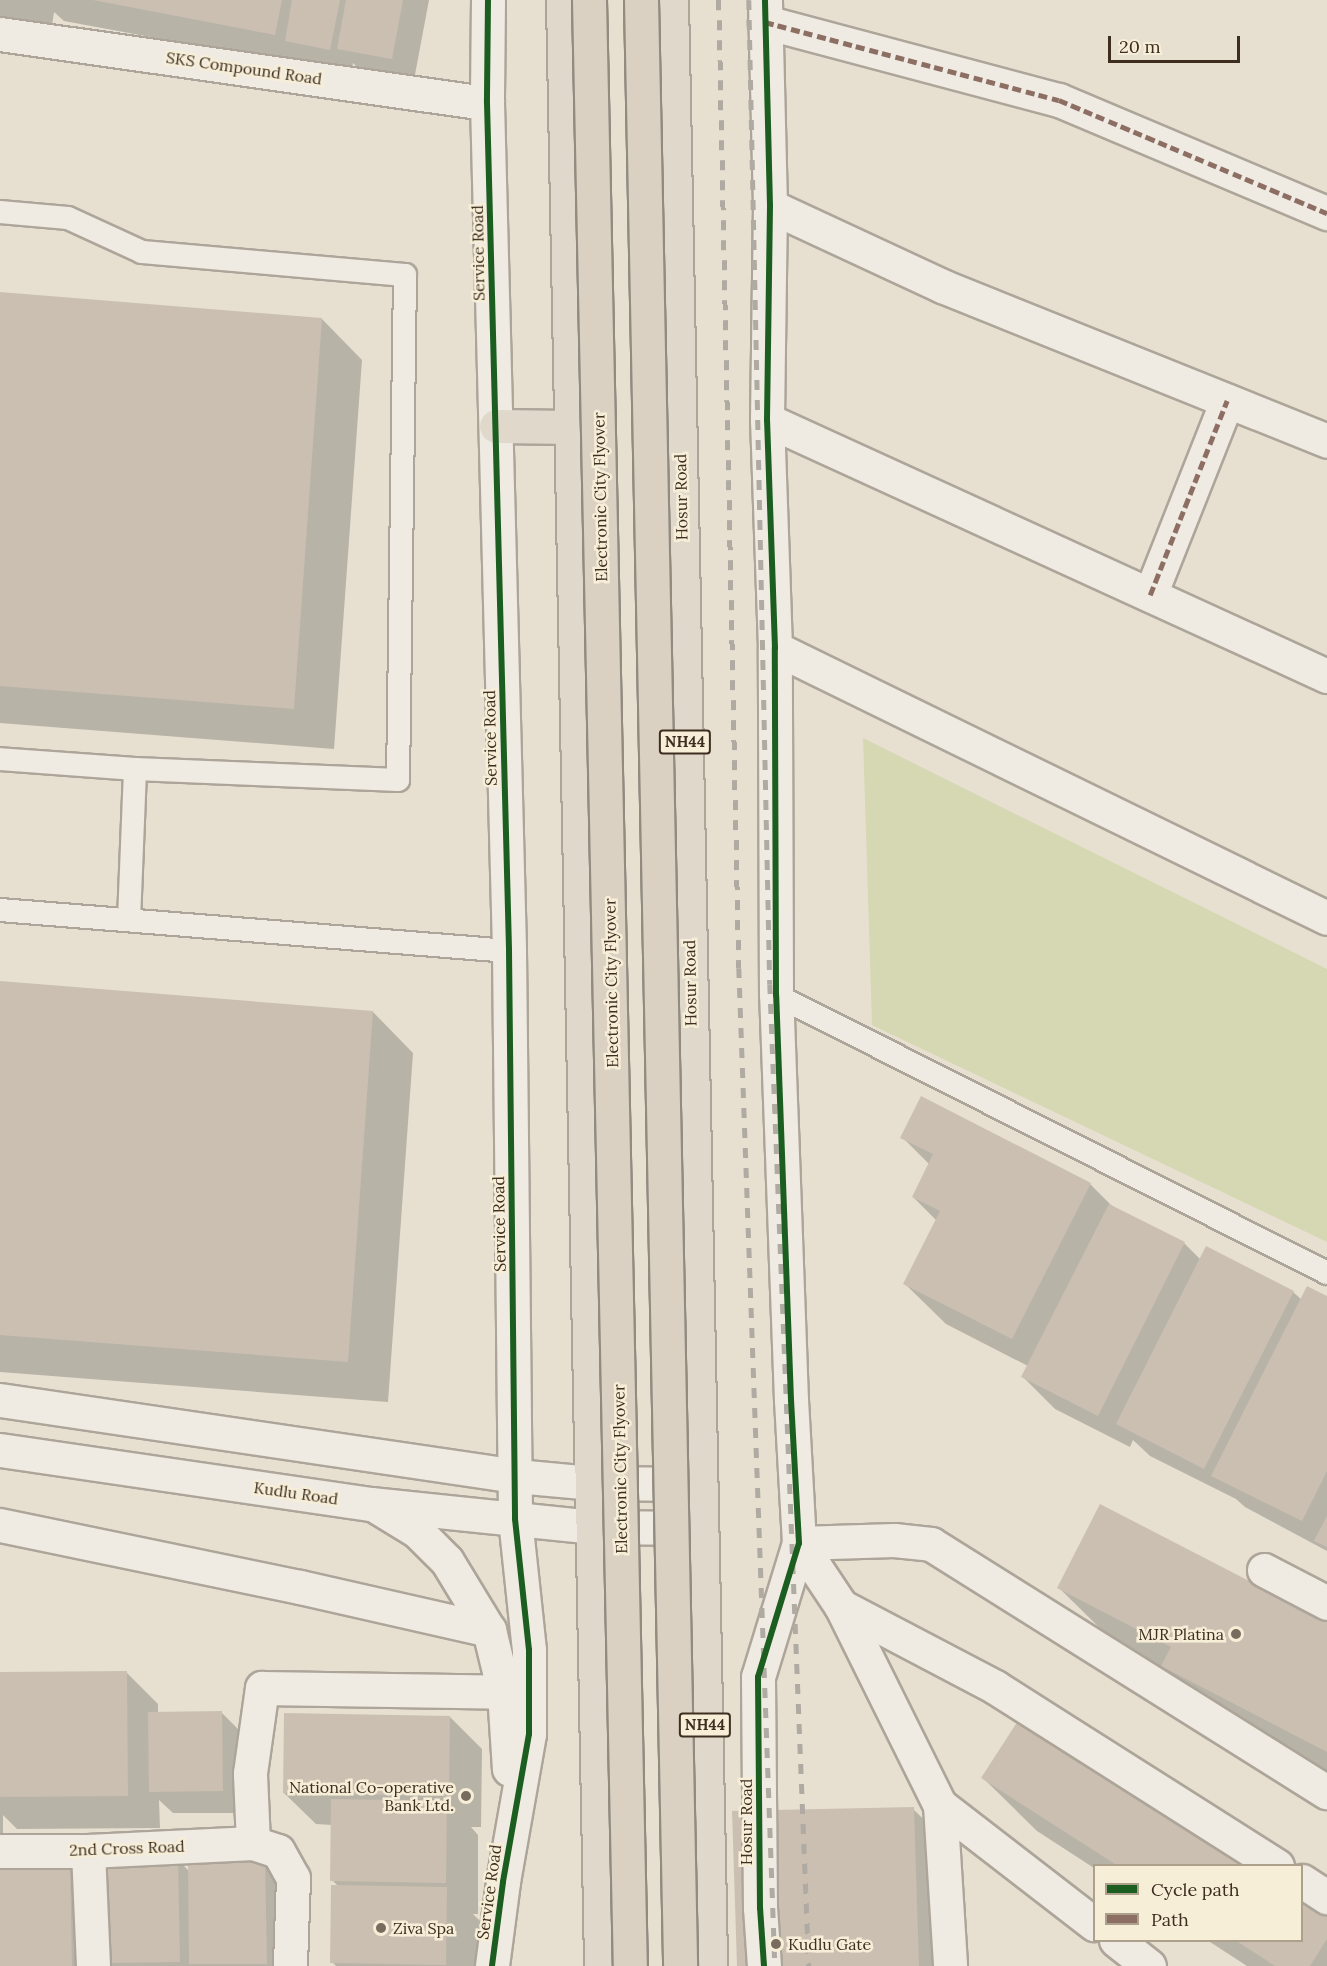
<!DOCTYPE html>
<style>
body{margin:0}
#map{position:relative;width:1327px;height:1966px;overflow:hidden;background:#e7e0d1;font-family:Lora,serif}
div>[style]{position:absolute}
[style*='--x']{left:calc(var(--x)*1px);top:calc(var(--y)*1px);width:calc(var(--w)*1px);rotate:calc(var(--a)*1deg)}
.green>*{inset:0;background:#d6d7b3}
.shadow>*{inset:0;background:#0003}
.building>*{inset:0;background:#cbbfb2}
.roads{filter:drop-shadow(2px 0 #ada599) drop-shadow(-2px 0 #ada599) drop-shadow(0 2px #ada599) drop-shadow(0 -2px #ada599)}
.service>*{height:22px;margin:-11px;padding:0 11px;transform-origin:11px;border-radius:11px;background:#efebe3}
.minor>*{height:33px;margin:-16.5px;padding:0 16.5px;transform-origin:16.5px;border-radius:16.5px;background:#efebe3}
.tertiary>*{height:33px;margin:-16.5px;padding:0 16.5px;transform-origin:16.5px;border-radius:16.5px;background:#efebe3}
.trunk>*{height:33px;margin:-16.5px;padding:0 16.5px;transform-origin:16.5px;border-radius:16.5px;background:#e0d9cb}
.rail>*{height:4.5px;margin-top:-2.25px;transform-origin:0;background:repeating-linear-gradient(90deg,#afaaa2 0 10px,transparent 0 20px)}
.bridges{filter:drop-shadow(2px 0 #928b80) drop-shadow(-2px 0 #928b80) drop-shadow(0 2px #928b80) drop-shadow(0 -2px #928b80)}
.motorway-bridge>*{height:33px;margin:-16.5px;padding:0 16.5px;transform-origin:16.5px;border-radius:16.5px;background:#dad1c2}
.quiet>*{height:4.5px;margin-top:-2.25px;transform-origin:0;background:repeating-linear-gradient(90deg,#8d6e63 0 9px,transparent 0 13.5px)}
.cycleway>*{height:6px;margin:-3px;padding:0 3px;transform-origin:3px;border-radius:3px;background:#1b5e20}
.dots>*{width:16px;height:16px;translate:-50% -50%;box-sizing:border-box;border:3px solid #f7eed8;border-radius:50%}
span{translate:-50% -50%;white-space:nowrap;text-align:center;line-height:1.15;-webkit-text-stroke:5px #f7eed8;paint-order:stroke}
.shield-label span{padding:2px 4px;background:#f7eed8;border:2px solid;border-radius:4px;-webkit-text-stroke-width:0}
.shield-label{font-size:15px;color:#3d2e20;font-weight:700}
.street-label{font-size:16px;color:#3d2e20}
.poi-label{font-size:16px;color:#3d2e20}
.right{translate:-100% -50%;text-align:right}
.left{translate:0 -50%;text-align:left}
.legend{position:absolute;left:1093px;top:1864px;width:210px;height:78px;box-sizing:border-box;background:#f7eed8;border:2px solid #ada18e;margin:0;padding:8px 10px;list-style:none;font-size:18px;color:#3d2e20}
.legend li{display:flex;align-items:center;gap:12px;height:30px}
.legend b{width:30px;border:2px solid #ada18e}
.scale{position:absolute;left:1108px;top:36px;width:132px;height:27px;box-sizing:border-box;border:3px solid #3d2e20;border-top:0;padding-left:8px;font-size:18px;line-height:21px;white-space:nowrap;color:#3d2e20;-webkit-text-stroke:4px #f7eed8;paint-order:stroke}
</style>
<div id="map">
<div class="green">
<div style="clip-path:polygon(863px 738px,1327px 969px,1327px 1242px,872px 1025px)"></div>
</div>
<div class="shadow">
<div style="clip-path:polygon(0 0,429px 0,414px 80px,360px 70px,353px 63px,352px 71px,307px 66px,64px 21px,54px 12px,51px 33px,0 23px)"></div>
<div style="clip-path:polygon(0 294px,322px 319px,362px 360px,334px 749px,0 723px)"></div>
<div style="clip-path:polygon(0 983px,373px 1012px,413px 1053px,388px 1402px,0 1372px)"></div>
<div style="clip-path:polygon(902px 1137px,1090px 1184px,1115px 1209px,1185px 1244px,1201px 1260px,1206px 1248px,1293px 1292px,1302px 1300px,1327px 1297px,1327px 1551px,1245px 1507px,1236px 1499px,1150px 1456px,1133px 1440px,1130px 1447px,1055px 1409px,1023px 1377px,1028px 1366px,946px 1324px,905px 1284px,937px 1221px,913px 1197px,929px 1164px)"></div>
<div style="clip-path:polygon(1059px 1588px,1327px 1623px,1327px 1777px,1217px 1720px,1166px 1669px,1113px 1641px)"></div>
<div style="clip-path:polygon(126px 1672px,158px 1704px,158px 1713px,222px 1713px,243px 1734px,244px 1813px,173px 1813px,159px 1800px,160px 1828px,17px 1829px,3px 1815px,3px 1842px,0 1842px,0 1673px)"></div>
<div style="clip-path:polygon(450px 1717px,482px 1749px,481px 1827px,471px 1827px,478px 1835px,478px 1914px,473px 1914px,479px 1920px,478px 1966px,336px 1966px,332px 1962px,338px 1886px,332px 1880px,332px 1825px,316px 1824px,284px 1793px)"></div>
<div style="clip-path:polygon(983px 1778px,1257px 1866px,1094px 1866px,1094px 1868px,1037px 1831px)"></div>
<div style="clip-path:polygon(913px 1809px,945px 1840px,949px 1966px,739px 1966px)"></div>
<div style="clip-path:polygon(265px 1856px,287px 1878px,288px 1966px,0 1966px,0 1860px,178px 1860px,189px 1871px)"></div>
<div style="clip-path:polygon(1302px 1894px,1327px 1910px,1327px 1966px,1247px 1966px,1207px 1940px,1302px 1940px)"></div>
</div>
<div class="building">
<div style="clip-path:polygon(93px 0,282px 0,275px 35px)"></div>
<div style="clip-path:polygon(292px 0,340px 0,330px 50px,285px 41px)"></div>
<div style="clip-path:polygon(346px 0,403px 0,392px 59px,337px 49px)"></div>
<div style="clip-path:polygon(0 292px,322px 318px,294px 709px,0 686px)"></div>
<div style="clip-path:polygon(0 981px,373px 1011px,348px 1362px,0 1335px)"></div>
<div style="clip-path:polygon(921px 1096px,1091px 1183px,1012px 1339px,903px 1284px,940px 1211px,912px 1197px,933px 1154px,900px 1138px)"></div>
<div style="clip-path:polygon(1109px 1204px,1185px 1242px,1098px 1416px,1021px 1377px)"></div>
<div style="clip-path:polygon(1206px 1246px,1294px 1291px,1204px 1469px,1116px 1424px)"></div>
<div style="clip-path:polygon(1307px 1286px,1327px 1296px,1327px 1471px,1302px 1521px,1211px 1476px)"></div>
<div style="clip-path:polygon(1100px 1504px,1327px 1621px,1327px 1752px,1161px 1666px,1171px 1647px,1057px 1588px)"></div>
<div style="clip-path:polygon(1327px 1516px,1327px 1547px,1314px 1541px)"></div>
<div style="clip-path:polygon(127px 1671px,128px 1796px,0 1797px,0 1672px)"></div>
<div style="clip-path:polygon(222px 1711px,223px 1791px,149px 1792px,148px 1712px)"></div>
<div style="clip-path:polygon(284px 1713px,450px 1716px,449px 1796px,283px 1793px)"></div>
<div style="clip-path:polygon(1023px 1713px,1260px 1866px,1118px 1866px,981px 1778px)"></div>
<div style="clip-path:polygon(331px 1799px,447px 1801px,446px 1883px,330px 1881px)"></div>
<div style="clip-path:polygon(914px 1807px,919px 1966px,737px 1966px,732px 1811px)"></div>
<div style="clip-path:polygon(188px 1855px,265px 1855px,267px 1964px,189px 1964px)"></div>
<div style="clip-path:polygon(0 1858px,70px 1858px,72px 1966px,0 1966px)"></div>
<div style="clip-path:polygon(178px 1858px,180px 1962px,104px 1963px,102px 1859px)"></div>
<div style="clip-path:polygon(331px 1885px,447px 1887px,446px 1965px,330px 1963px)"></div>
<div style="clip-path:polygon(1302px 1892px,1327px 1908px,1327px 1939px,1310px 1966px,1275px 1966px,1235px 1940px,1302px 1940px)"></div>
</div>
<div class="roads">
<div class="service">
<div style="--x:0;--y:212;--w:68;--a:5"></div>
<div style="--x:68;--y:218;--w:81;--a:24.7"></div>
<div style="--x:142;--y:252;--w:264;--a:5"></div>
<div style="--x:405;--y:275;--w:505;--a:90.79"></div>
<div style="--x:398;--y:780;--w:263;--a:-177.6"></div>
<div style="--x:135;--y:769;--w:135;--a:-175.8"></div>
<div style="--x:0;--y:910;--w:511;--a:4.61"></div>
<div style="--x:129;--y:920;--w:151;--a:-87.7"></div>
<div style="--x:776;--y:995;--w:617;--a:26.77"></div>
</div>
<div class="minor">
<div style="--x:765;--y:22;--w:304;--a:14.9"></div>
<div style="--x:1059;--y:100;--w:291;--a:22.9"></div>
<div style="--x:0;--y:34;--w:492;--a:8.1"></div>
<div style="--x:770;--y:206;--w:190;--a:24.9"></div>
<div style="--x:942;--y:286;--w:415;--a:21.9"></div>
<div style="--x:767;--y:420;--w:616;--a:24.57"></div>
<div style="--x:1150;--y:595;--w:209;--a:-68.4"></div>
<div style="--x:775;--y:648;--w:614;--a:26.06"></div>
<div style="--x:0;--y:1525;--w:306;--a:11.7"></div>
<div style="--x:300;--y:1587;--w:194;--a:12.8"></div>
<div style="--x:799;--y:1543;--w:95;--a:-1.8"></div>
<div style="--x:894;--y:1540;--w:37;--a:6"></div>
<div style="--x:931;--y:1544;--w:467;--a:32.1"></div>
<div style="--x:799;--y:1543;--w:76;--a:56.3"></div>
<div style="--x:841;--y:1606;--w:222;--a:63.6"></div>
<div style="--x:940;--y:1805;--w:161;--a:86.4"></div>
<div style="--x:1264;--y:1570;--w:71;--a:27.6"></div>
<div style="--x:841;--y:1606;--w:174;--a:27.7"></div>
<div style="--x:995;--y:1687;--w:334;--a:32.4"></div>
<div style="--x:940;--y:1805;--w:195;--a:37.7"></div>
<div style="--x:253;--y:1843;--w:70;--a:-92.5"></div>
<div style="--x:250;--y:1773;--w:86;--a:-82"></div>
<div style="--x:262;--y:1688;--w:242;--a:0.9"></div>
<div style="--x:0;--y:1851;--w:88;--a:0"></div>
<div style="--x:88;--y:1851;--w:165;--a:-2.8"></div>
<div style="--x:253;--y:1843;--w:26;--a:18"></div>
<div style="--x:278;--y:1851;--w:31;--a:61"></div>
<div style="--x:293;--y:1878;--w:88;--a:92"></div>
<div style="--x:88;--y:1851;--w:115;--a:87.5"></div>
<div style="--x:1302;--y:1881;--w:30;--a:33"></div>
<div style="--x:1116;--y:1940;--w:42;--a:38.2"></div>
</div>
<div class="tertiary">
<div style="--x:488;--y:0;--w:103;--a:90.6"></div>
<div style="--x:487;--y:103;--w:848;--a:88.51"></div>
<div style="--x:509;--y:951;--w:568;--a:89.39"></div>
<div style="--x:515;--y:1519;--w:132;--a:83.9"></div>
<div style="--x:529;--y:1650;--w:84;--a:90"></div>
<div style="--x:529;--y:1734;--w:150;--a:100"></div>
<div style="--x:503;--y:1882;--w:85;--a:97.5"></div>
<div style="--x:0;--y:1400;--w:522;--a:8.38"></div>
<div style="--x:516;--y:1476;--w:75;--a:5.3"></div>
<div style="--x:591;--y:1483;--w:108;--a:0.5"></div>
<div style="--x:0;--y:1450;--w:375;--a:8.3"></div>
<div style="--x:371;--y:1504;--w:223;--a:5.9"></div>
<div style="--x:593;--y:1527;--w:107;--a:0.5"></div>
<div style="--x:379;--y:1508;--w:44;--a:31.2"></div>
<div style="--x:417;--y:1531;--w:42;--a:45"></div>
<div style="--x:447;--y:1561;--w:81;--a:58.7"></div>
<div style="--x:489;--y:1630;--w:64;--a:76.4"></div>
<div style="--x:504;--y:1692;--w:77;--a:86.3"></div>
<div style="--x:764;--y:1966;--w:58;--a:-93.9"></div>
<div style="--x:760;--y:1908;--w:231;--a:-90.5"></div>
<div style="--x:758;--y:1677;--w:140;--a:-73"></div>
<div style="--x:799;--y:1543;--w:143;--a:-93.2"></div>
<div style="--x:791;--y:1400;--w:405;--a:-92.1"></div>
<div style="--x:776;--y:995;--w:347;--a:-90.2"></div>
<div style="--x:775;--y:648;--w:228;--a:-92"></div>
<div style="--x:767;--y:420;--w:214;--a:-89.2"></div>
<div style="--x:770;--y:206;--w:206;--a:-91.4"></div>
</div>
<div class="trunk">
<div style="--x:563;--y:0;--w:1966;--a:88.89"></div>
<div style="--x:671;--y:0;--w:1966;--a:88.86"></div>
<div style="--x:496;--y:426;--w:76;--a:0.8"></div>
</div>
</div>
<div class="rail">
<div style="--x:719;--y:0;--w:968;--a:88.82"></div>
<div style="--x:739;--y:968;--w:999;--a:87.93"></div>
<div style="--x:749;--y:0;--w:984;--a:88.78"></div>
<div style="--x:770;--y:984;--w:983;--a:87.73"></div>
</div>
<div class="bridges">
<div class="motorway-bridge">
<div style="--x:589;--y:0;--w:1966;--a:88.81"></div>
<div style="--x:641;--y:0;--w:1966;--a:88.86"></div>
</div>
</div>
<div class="quiet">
<div style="--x:765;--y:22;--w:304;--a:14.9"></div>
<div style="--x:1059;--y:100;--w:291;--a:22.9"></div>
<div style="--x:1150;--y:595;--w:209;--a:-68.4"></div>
</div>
<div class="cycleway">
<div style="--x:488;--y:0;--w:103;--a:90.6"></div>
<div style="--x:487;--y:103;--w:848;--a:88.51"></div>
<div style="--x:509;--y:951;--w:568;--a:89.39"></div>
<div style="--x:515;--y:1519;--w:132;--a:83.9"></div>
<div style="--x:529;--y:1650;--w:84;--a:90"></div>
<div style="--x:529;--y:1734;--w:150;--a:100"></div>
<div style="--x:503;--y:1882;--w:85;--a:97.5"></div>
<div style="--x:764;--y:1966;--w:58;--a:-93.9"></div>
<div style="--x:760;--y:1908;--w:231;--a:-90.5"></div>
<div style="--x:758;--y:1677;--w:140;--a:-73"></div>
<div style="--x:799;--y:1543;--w:143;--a:-93.2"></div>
<div style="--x:791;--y:1400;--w:405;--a:-92.1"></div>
<div style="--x:776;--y:995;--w:347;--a:-90.2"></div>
<div style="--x:775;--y:648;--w:228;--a:-92"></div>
<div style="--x:767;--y:420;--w:214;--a:-89.2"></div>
<div style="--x:770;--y:206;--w:206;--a:-91.4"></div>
</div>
<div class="dots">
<div style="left:1236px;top:1634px;background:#786c5e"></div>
<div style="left:466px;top:1796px;background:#786c5e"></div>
<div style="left:381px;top:1928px;background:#786c5e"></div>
<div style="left:776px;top:1944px;background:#786c5e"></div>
</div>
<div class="shield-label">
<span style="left:685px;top:742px">NH44</span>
<span style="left:705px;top:1725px">NH44</span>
</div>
<div class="street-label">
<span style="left:244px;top:68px;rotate:8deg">SKS Compound Road</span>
<span style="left:478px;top:253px;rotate:-91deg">Service Road</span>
<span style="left:600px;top:497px;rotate:-91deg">Electronic City Flyover</span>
<span style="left:681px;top:497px;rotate:-91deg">Hosur Road</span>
<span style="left:490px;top:738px;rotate:-91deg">Service Road</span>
<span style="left:611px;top:983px;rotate:-91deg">Electronic City Flyover</span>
<span style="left:690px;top:983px;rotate:-91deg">Hosur Road</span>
<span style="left:499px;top:1224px;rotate:-91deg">Service Road</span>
<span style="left:620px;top:1469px;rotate:-91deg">Electronic City Flyover</span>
<span style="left:296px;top:1493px;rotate:8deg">Kudlu Road</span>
<span style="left:746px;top:1822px;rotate:-90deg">Hosur Road</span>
<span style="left:127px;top:1848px;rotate:-2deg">2nd Cross Road</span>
<span style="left:489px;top:1892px;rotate:-82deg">Service Road</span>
</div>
<div class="poi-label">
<span class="right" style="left:1224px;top:1634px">MJR Platina</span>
<span class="right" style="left:454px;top:1796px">National Co-operative<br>Bank Ltd.</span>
<span class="left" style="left:393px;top:1928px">Ziva Spa</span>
<span class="left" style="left:788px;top:1944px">Kudlu Gate</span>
</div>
<ul class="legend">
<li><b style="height:8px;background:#1b5e20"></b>Cycle path</li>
<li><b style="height:8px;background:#8d6e63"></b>Path</li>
</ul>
<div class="scale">20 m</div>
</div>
